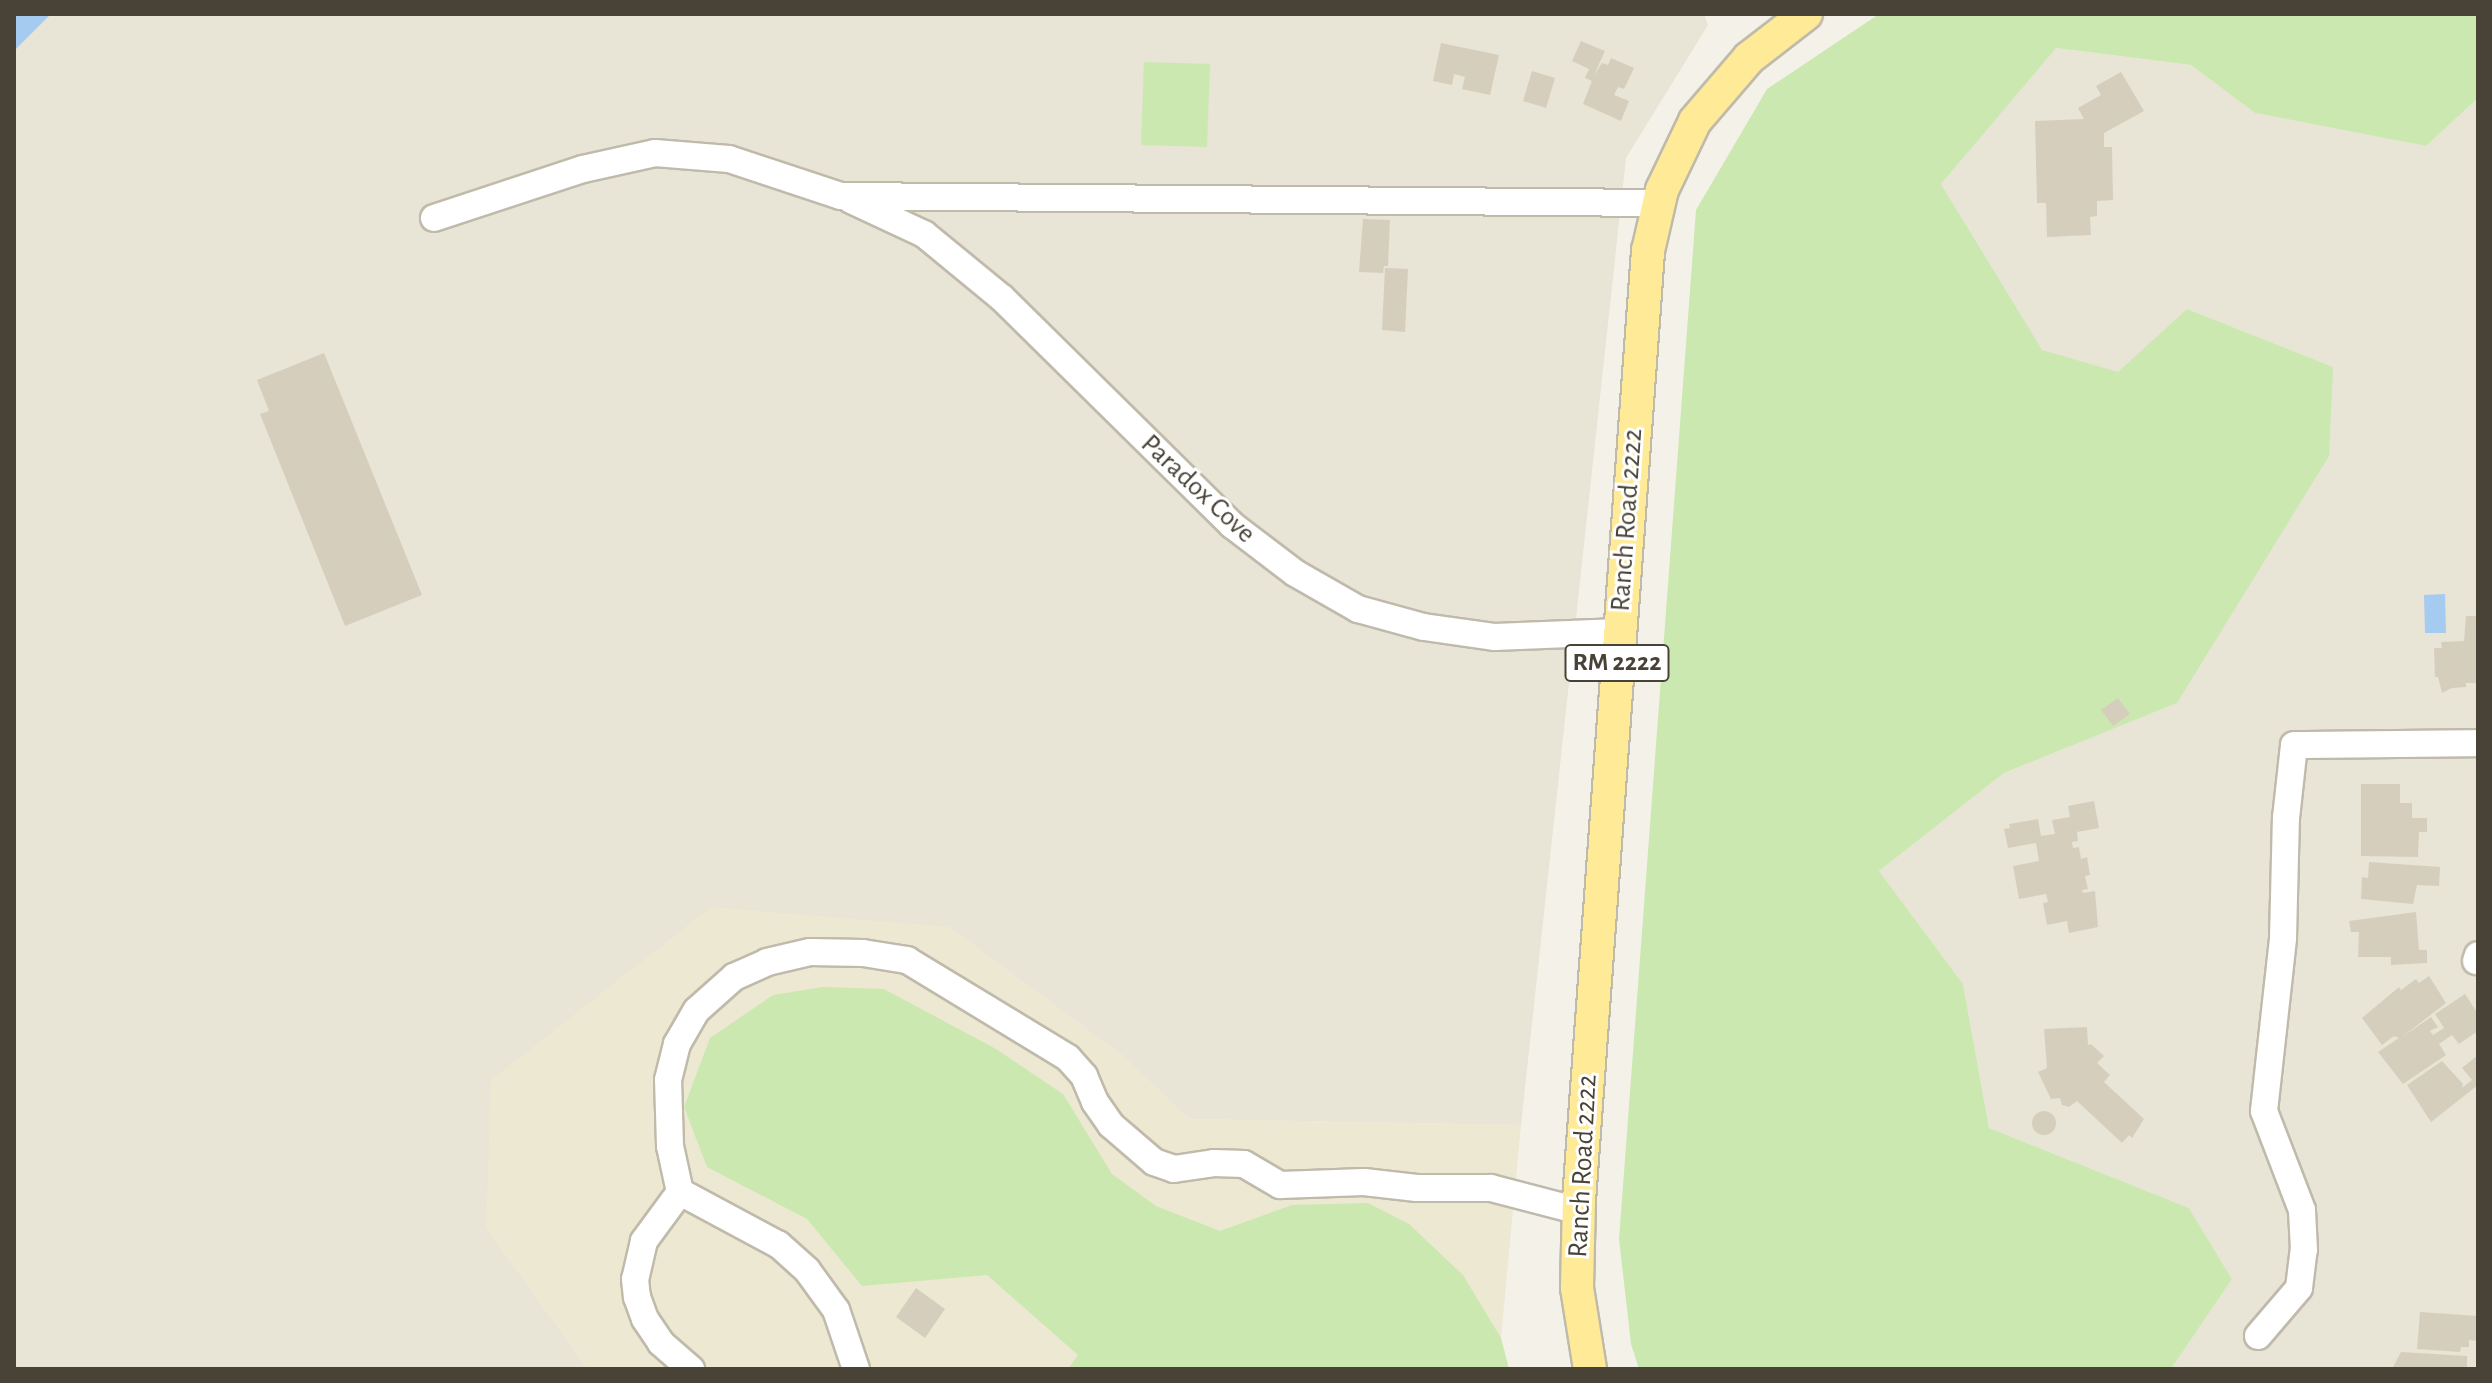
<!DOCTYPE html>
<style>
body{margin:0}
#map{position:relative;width:2492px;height:1383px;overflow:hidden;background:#f4f2e8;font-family:"Alegreya Sans",sans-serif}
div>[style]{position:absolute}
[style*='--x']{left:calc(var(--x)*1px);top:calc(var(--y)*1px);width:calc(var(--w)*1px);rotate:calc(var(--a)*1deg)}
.residential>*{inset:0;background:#e8e4d6}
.education>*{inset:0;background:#ede8d2}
.green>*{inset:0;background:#cbe8b1}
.water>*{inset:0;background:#a5cbf1}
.building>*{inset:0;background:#d6cebd}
.round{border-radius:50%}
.roads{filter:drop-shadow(2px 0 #c0baab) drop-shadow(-2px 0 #c0baab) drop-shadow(0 2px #c0baab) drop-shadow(0 -2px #c0baab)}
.minor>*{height:26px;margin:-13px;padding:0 13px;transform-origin:13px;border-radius:13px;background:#fff}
.major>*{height:32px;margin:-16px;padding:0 16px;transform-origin:16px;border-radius:16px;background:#feea97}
span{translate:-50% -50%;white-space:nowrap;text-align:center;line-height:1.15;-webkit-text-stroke:6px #fff;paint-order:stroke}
.shield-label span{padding:2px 6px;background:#fff;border:2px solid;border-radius:6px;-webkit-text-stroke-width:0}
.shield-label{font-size:26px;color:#484237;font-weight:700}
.street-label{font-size:28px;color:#484237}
.frame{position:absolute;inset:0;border:16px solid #484237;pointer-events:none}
</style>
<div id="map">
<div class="residential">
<div style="clip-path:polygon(51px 14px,1704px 14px,1708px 25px,1626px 158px,1521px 1125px,1189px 1119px,1124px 1057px,949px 927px,486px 1227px,588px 1369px,14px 1369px,14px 51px)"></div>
<div style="clip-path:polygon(2055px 48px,2191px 65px,2255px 113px,2426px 146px,2478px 98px,2478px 1369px,2171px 1369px,2232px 1279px,2189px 1208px,1989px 1128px,1963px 984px,1879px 871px,2004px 773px,2177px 703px,2333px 367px,2187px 309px,2118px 373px,2041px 350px,1941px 184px)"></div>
</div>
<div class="education">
<div style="clip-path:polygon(711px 907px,949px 927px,1124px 1057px,1189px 1119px,1521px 1125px,1501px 1338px,1509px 1369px,588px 1369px,486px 1227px,491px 1080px)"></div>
</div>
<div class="green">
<div style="clip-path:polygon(1879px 14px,2478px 14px,2478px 98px,2426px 146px,2255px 113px,2191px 65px,2056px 48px,1941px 184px,2042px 350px,2118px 372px,2187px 309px,2333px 367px,2329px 456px,2177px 703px,2004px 773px,1879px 871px,1963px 984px,1989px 1128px,2189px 1208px,2232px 1279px,2171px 1369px,1639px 1369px,1631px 1344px,1619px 1239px,1696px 210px,1767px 89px)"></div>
<div style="clip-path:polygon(1144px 62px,1210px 64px,1207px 147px,1141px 145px)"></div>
<div style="clip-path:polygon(823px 987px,884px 989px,996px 1049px,1063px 1094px,1112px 1174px,1156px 1206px,1220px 1231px,1292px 1205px,1368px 1203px,1409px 1224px,1463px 1275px,1501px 1338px,1509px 1369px,1068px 1369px,1078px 1355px,987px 1275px,862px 1286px,807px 1219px,707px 1167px,684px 1107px,710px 1038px,773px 995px)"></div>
</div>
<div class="water">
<div style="clip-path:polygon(14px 14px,51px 14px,14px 51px)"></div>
<div style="clip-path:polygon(2445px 594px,2446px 633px,2425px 633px,2424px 595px)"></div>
</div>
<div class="building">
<div style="clip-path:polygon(1581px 41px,1605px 51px,1594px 75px,1602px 63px,1608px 65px,1611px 58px,1634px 68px,1624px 89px,1618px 87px,1614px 95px,1629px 101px,1621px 121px,1583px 104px,1592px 81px,1585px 78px,1589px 69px,1572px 61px)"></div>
<div style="clip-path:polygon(1441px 43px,1499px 55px,1490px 95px,1462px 89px,1465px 77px,1454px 74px,1452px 85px,1433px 81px)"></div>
<div style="clip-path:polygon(1532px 71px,1555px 78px,1546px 108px,1523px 101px)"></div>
<div style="clip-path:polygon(2121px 72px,2144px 111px,2104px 133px,2104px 147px,2112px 147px,2113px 200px,2097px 201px,2097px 216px,2090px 217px,2091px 235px,2047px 237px,2046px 203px,2037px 203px,2035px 121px,2084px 119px,2078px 108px,2101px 95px,2096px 86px)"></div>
<div style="clip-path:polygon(1363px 219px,1390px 220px,1388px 266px,1384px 266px,1383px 273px,1359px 272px)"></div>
<div style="clip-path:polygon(1385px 268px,1408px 269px,1405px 332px,1382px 330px)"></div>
<div style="clip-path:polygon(324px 353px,422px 595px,345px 626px,260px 414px,269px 411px,257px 380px)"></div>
<div style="clip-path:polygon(2466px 616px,2478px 616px,2478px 679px,2477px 683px,2466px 683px,2466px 687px,2452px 688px,2442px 693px,2438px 677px,2435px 677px,2434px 648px,2442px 648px,2441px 642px,2464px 641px)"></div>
<div style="clip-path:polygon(2118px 698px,2130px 714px,2113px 726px,2101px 710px)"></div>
<div style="clip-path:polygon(2361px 784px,2400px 784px,2400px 803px,2412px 803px,2412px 818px,2427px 818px,2427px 832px,2419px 832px,2418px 857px,2361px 856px)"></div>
<div style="clip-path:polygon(2094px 801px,2099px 828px,2077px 832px,2078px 841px,2072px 842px,2073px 848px,2079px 847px,2081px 859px,2087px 857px,2090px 875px,2085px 876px,2088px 889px,2082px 890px,2083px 893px,2095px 891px,2098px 927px,2069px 933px,2067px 921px,2047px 925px,2043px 903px,2048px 902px,2046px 894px,2019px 899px,2013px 866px,2039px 861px,2036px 843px,2008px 848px,2004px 829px,2010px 828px,2009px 824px,2038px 819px,2041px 836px,2055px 834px,2052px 820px,2070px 817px,2068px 806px)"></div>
<div style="clip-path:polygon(2369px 862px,2440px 867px,2439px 886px,2417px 885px,2413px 904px,2361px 899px,2362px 877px,2368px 878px)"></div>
<div style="clip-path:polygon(2416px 912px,2419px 950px,2427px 950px,2427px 963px,2391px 965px,2391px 957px,2358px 957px,2359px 932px,2351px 932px,2349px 921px)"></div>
<div style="clip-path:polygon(2429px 976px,2446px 1003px,2402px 1037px,2431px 1017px,2438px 1027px,2430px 1031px,2433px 1035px,2444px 1028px,2435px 1014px,2465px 994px,2478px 1014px,2478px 1031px,2459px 1044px,2452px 1035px,2439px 1044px,2446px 1055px,2403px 1084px,2378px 1052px,2399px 1038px,2394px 1036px,2382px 1045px,2362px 1018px,2399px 987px,2401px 990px,2416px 979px,2419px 983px)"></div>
<div style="clip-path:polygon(2087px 1027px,2088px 1045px,2091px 1044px,2104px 1056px,2097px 1063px,2110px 1075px,2104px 1082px,2144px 1119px,2132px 1138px,2129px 1135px,2122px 1143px,2077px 1101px,2069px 1107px,2062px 1105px,2060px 1098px,2051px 1099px,2038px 1072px,2047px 1068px,2044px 1029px)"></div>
<div style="clip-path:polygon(2478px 1055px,2478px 1085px,2431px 1122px,2407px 1085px,2442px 1061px,2463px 1084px,2462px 1088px,2472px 1080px,2462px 1068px)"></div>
<div class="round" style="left:2032px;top:1111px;width:24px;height:24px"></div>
<div style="clip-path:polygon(916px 1288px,945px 1309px,925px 1338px,896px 1317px)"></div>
<div style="clip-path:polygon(2420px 1312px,2478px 1316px,2478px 1341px,2469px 1340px,2469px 1347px,2461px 1347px,2460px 1352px,2417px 1349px)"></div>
<div style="clip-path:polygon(2401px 1352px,2467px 1356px,2467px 1369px,2392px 1369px)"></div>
</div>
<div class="roads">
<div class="minor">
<div style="--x:851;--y:200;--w:81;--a:25"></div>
<div style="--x:924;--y:234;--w:101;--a:39.4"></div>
<div style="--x:1002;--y:298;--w:323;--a:44.6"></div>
<div style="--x:1232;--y:525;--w:79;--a:37.3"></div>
<div style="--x:1295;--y:573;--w:73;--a:29.7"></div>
<div style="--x:1358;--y:609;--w:68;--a:15.3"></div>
<div style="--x:1424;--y:627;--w:72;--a:8"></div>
<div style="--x:1495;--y:637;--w:124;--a:-2.3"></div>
<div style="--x:434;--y:218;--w:157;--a:-18.2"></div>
<div style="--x:583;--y:169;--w:74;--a:-12.5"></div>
<div style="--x:655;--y:153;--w:74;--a:4.6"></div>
<div style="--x:729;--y:159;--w:118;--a:18.3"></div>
<div style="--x:841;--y:196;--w:818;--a:0.49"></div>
<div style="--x:2476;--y:961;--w:6;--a:-72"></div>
<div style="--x:680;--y:1192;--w:61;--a:126.3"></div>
<div style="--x:644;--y:1241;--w:39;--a:103"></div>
<div style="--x:635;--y:1279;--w:18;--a:84"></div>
<div style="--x:637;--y:1297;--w:23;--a:70"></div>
<div style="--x:645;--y:1319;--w:29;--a:56"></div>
<div style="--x:661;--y:1343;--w:40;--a:41"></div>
<div style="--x:2258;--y:1336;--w:63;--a:-49.5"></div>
<div style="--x:2299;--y:1288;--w:38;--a:-83"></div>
<div style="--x:2304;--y:1250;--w:40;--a:-92.9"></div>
<div style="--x:2302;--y:1210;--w:106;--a:-111"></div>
<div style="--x:2264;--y:1111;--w:174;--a:-83.7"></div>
<div style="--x:2283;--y:938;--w:120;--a:-88.6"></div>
<div style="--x:2286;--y:818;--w:73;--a:-83.7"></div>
<div style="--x:2294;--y:745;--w:184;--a:-0.6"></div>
<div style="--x:856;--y:1369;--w:62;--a:-108.7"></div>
<div style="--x:836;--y:1310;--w:49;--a:-125.9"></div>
<div style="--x:807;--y:1270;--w:38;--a:-138"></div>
<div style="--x:779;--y:1245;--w:112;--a:-151.8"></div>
<div style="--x:680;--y:1192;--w:47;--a:-102.3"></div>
<div style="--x:670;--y:1146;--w:66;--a:-91.7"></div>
<div style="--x:668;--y:1080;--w:37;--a:-76"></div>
<div style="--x:677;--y:1044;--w:39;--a:-60"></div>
<div style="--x:697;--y:1010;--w:50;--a:-41.7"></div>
<div style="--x:734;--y:977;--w:36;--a:-24"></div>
<div style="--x:767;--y:962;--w:44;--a:-13.1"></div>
<div style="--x:810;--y:952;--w:53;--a:1.1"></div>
<div style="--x:863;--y:953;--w:45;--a:9"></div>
<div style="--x:907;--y:960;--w:188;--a:31.3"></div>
<div style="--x:1068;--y:1058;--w:24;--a:48"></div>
<div style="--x:1084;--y:1076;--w:28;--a:67"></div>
<div style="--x:1095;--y:1102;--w:28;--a:55"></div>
<div style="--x:1111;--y:1125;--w:57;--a:40.7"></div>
<div style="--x:1154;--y:1162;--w:21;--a:19"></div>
<div style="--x:1174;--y:1169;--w:40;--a:-8.5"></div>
<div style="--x:1214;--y:1163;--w:30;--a:2"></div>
<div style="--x:1244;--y:1164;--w:42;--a:30.3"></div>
<div style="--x:1280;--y:1185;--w:84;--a:-2"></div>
<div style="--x:1364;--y:1182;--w:53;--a:6.5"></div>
<div style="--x:1417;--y:1188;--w:74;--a:0"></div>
<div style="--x:1491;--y:1188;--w:91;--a:14.6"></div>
</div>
<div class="major">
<div style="--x:1590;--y:1369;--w:82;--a:-99.1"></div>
<div style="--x:1577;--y:1288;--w:88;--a:-88.7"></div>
<div style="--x:1579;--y:1200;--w:952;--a:-85.84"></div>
<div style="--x:1648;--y:251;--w:63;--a:-77.1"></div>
<div style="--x:1662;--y:190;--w:76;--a:-64.4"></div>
<div style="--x:1695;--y:121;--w:83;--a:-49.4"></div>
<div style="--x:1749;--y:58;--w:72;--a:-37.7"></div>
</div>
</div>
<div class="shield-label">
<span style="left:1617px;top:663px">RM 2222</span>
</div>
<div class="street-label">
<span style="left:1198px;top:489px;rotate:43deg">Paradox Cove</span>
<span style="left:1627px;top:520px;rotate:-86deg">Ranch Road 2222</span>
<span style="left:1583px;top:1166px;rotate:-87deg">Ranch Road 2222</span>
</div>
<div class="frame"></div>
</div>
